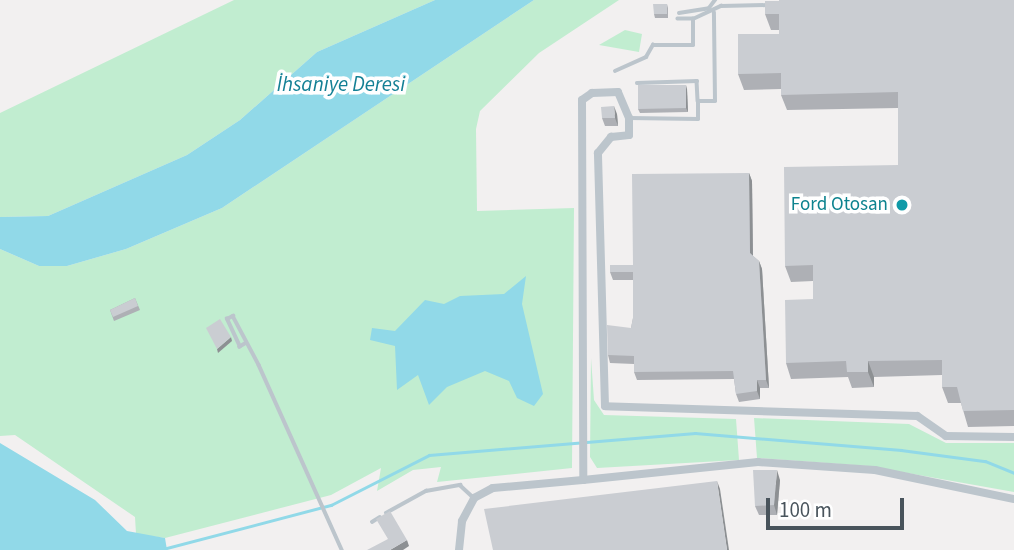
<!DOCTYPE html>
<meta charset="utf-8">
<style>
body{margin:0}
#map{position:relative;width:1014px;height:550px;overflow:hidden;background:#f2f0f0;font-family:"Source Sans 3",sans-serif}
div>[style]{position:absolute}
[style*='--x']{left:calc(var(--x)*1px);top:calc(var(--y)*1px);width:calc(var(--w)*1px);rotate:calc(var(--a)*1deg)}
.green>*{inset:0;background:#c1edd0}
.water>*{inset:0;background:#91d9e8}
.stream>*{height:2.5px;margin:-1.25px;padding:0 1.25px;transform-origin:1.25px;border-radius:1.25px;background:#91d9e8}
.lane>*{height:3.5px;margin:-1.75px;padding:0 1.75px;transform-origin:1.75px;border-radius:1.75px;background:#bcc5cc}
.street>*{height:8px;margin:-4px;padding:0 4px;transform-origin:4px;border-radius:4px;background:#bcc5cc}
.wall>*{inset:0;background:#aeb0b5}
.shaded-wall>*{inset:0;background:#8d9093}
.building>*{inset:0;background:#cacdd2}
.dots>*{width:19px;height:19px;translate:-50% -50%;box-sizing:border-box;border:4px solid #fff;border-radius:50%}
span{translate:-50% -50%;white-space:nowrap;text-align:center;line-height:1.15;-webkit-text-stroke:7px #fff;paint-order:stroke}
.culture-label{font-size:19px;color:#0d838f}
.right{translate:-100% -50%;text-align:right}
.water-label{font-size:21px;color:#148095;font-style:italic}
.scale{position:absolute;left:766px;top:498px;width:138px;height:32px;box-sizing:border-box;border:4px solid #49545c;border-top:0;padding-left:9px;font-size:21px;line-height:24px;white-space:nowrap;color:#49545c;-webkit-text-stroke:5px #fff;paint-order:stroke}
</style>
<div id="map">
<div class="green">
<div style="clip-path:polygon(234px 0,435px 0,317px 52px,240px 120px,187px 155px,48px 216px,0 217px,0 113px)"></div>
<div style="clip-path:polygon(534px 0,619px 0,539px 53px,480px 111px,476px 129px,477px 211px,574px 208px,572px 468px,437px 482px,441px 467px,413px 470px,377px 491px,381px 468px,331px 495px,165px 538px,136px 534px,135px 517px,15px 435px,0 436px,0 249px,39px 266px,67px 266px,126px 249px,222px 208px)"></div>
<div style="clip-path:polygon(625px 30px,642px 34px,639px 52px,599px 45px)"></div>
<div style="clip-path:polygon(591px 358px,594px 400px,604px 415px,736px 419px,739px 460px,597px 468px,590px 457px)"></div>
<div style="clip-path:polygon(754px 418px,909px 424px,946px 443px,1014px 443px,1014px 492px,868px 466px,757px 458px)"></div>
</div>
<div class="water">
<div style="clip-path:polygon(435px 0,534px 0,222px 208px,126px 249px,67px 266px,39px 266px,0 249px,0 217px,48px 216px,187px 155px,240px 120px,317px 52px)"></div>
<div style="clip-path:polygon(526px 276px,522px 304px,543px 394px,534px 406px,517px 398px,509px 381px,485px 371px,447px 387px,429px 405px,418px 375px,397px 390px,395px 346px,370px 340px,372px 328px,395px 331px,425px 300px,444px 304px,460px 296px,504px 294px)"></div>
<div style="clip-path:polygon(0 443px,95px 500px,127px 531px,165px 538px,167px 550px,0 550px)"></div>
</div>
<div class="stream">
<div style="--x:163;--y:549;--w:174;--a:-14.7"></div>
<div style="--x:331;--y:505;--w:110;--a:-27"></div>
<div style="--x:429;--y:455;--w:267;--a:-4.7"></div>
<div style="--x:695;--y:433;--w:207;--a:4.7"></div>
<div style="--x:901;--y:450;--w:85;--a:7.5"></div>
<div style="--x:985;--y:461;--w:31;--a:22"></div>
</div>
<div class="lane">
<div style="--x:679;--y:13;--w:30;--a:-9"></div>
<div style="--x:709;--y:8;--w:10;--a:-53"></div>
<div style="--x:693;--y:19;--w:31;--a:-25"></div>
<div style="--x:721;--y:6;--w:46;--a:-1.2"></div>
<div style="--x:615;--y:71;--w:34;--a:-24"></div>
<div style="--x:646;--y:57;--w:14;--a:-60"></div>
<div style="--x:653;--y:45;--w:40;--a:0"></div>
<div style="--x:693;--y:45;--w:26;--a:-90"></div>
<div style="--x:693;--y:19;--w:15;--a:180"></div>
<div style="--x:637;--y:83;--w:60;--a:-1.9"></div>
<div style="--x:697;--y:81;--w:20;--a:87"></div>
<div style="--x:698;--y:101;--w:17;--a:0"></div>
<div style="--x:715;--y:101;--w:88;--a:-90.7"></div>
<div style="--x:630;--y:118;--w:68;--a:0.8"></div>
<div style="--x:698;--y:119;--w:18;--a:-90"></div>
<div style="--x:245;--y:344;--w:6;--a:149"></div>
<div style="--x:240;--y:347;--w:31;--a:-115"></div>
<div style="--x:227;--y:319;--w:7;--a:-27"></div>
<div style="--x:233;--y:316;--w:55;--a:62"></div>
<div style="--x:259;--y:365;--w:203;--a:65.8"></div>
<div style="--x:386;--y:513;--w:46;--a:-28.8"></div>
<div style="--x:426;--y:491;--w:35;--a:-10"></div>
<div style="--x:460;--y:485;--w:18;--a:43"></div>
<div style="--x:372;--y:522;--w:9;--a:-32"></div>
</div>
<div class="street">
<div style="--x:1014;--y:437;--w:68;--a:-179.2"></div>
<div style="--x:946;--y:436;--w:35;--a:-145"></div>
<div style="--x:917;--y:416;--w:312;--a:-178.2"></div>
<div style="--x:605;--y:406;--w:253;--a:-91.6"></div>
<div style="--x:598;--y:153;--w:21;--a:-51"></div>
<div style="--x:611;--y:137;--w:18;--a:-6"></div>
<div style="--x:629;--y:135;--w:17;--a:-90"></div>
<div style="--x:629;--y:118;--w:28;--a:-113"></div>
<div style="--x:618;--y:92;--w:26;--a:178"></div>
<div style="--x:592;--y:93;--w:12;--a:145"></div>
<div style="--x:582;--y:100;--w:380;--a:89.8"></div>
<div style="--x:583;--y:480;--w:176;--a:-5.9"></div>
<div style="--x:758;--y:462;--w:117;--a:3.9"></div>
<div style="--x:875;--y:470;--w:142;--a:11.8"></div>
<div style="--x:459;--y:550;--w:29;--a:-84"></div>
<div style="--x:462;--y:521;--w:26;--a:-62"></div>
<div style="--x:474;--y:498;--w:21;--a:-28"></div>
<div style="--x:493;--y:488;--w:90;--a:-5.1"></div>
</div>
<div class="wall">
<div style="clip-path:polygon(1014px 0,1014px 426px,968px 427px,961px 403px,948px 403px,942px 387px,942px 375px,874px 377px,874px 387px,852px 388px,848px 377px,791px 379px,786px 363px,813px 299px,813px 281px,791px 282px,785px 266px,898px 165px,898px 108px,787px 110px,781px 95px,781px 89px,744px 90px,738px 74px,779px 34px,779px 30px,771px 30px,765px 14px)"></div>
<div style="clip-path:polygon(667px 4px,668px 8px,668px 18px,655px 18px,654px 14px)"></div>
<div style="clip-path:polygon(687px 89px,688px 112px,640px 113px,638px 109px)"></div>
<div style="clip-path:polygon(617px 114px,618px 126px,605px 126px,602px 118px)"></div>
<div style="clip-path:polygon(749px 173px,752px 181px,753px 256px,759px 261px,762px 269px,769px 388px,760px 388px,760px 399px,739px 402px,736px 394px,734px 379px,637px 380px,634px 372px,634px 364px,610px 363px,608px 355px,631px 328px,633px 318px,633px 280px,613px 280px,610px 272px,633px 265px)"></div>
<div style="clip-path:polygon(135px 298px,140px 310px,114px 321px,110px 310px)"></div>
<div style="clip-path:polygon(780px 480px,777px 515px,759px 515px,755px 506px)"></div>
</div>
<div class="shaded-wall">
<div style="clip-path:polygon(686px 85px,687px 89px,688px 112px,686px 108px)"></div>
<div style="clip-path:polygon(614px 106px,617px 114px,618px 126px,615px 118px)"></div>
<div style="clip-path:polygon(749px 173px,752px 181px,753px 261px,750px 253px)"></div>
<div style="clip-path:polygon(759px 261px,762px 269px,769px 388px,766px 380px)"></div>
<div style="clip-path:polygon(231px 337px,232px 341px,218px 353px,217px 349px)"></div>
<div style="clip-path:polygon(868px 361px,874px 377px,874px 387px,868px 372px)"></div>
<div style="clip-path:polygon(757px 380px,760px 388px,760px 399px,757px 391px)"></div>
<div style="clip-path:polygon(777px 470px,780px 480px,777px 515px,774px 505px)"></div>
<div style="clip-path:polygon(717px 481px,720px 489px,729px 550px,727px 550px)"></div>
<div style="clip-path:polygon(407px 540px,409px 546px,403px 550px,390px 550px)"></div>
</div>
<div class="building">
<div style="clip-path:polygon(779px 0,1014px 0,1014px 410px,963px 411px,957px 387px,942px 387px,942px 360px,868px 361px,868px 372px,847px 372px,846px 361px,786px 363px,785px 300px,813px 299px,813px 265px,785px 266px,784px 167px,898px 165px,898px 92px,781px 95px,781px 73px,738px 74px,738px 34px,779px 34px,779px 14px,765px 14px,765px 1px,779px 1px)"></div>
<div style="clip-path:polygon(653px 4px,667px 4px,667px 14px,654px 14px)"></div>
<div style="clip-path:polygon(638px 85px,686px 85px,686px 108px,638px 109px)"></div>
<div style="clip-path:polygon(614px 106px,615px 118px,602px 118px,601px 107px)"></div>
<div style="clip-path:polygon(749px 173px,750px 253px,759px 261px,766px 380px,757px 380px,757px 391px,736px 394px,733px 371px,634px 372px,634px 356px,608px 355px,607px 325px,631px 328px,633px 318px,633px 272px,610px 272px,610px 265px,633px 265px,632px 174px)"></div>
<div style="clip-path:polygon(135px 298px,138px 306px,113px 317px,110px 310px)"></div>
<div style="clip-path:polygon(220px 319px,231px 337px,217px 349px,206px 328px)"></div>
<div style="clip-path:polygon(753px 470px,777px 470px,774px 505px,755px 506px)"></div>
<div style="clip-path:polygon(717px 481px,727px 550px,493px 550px,484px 509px)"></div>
<div style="clip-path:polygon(390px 511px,407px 540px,390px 550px,367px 550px,388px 539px,376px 519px)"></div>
</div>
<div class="dots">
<div style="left:902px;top:205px;background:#0f9aa8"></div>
</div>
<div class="culture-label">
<span class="right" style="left:888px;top:205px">Ford Otosan</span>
</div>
<div class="water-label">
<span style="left:341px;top:84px">İhsaniye Deresi</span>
</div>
<div class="scale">100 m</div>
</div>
